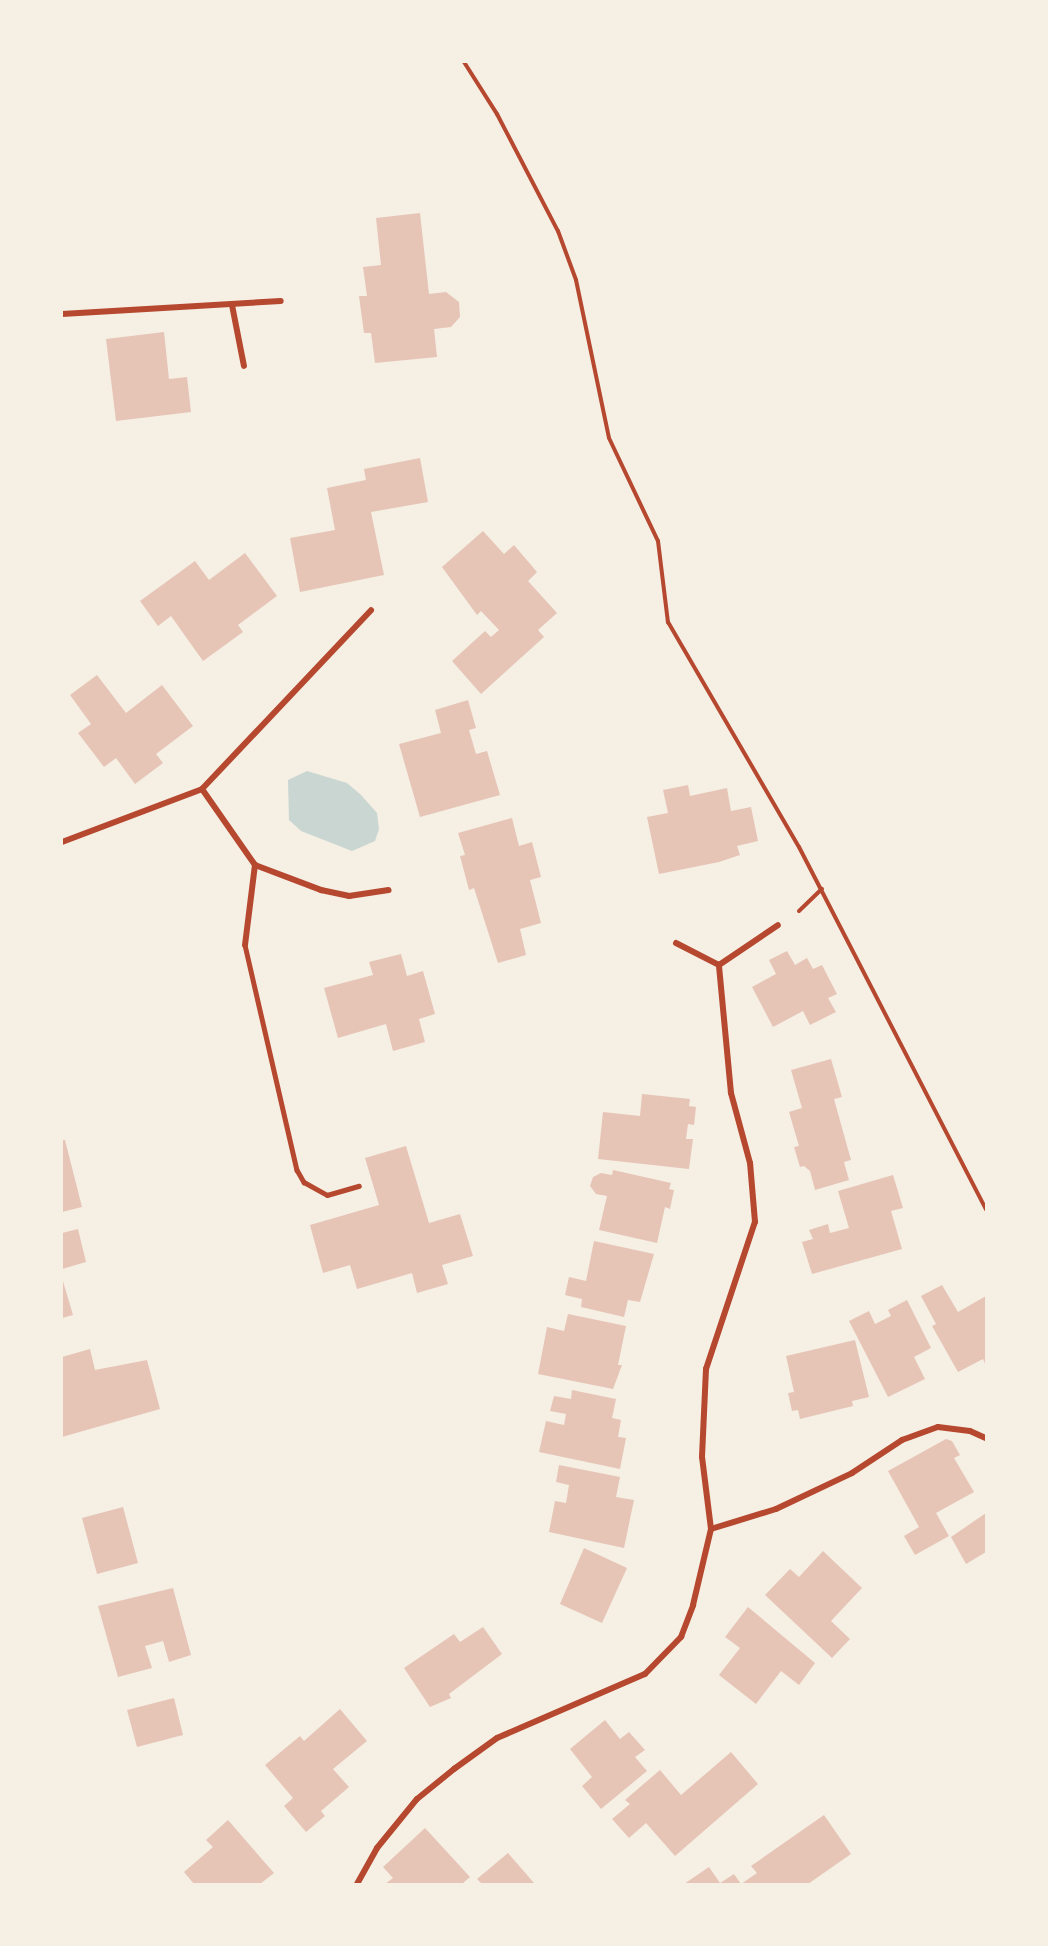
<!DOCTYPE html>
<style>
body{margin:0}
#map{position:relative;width:1048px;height:1946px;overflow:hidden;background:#f6efe4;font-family:"IBM Plex Sans",sans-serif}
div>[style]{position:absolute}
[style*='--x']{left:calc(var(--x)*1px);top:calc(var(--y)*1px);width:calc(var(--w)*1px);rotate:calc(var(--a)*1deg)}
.water>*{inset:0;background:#c9d6d2}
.building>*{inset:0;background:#e6c5b7}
.path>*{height:4px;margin:-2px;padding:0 2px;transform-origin:2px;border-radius:2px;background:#b5482f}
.service>*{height:4.5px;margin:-2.25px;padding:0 2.25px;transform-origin:2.25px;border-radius:2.25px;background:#b5482f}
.minor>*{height:6px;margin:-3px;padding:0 3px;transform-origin:3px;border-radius:3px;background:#b5482f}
span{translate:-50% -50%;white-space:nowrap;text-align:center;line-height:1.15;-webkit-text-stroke:6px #f6efe4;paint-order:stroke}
.frame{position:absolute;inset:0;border:63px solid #f6efe4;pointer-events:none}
</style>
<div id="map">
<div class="water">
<div style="clip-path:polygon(307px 771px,347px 783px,361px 795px,377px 813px,379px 829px,375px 841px,352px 851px,301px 831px,289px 820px,288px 780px)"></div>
</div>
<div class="building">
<div style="clip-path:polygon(420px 213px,429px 294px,446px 292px,459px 302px,460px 317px,451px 327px,434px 329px,437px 357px,375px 363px,371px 333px,364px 333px,359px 296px,367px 296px,363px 267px,381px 265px,376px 218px)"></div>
<div style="clip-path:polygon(164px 332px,169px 379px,187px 377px,191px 412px,116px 421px,106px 339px)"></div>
<div style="clip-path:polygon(420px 458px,428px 502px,371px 512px,384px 575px,300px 592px,290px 538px,335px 530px,327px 488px,366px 480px,364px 469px)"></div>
<div style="clip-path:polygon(483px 531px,504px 554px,514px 545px,537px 572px,528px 581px,557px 613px,538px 630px,544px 637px,481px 694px,452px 661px,485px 631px,491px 637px,499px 630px,481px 611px,477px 615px,442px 567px)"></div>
<div style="clip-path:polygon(245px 553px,277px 596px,238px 625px,243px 632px,203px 661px,171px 616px,158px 626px,140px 601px,195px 561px,209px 580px)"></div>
<div style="clip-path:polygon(97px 675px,126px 713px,162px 685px,193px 726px,156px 754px,163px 763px,135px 784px,116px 758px,104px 767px,78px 733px,91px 724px,70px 695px)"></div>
<div style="clip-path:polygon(468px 700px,476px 728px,469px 730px,476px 754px,487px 751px,500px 795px,420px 817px,399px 744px,441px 733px,435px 710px)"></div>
<div style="clip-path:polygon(688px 785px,690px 796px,727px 788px,731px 811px,751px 807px,758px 841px,737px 846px,740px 855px,719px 862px,659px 874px,647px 817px,668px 813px,663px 790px)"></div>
<div style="clip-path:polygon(512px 818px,519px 846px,532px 842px,541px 877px,530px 880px,541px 923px,520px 929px,526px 955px,498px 963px,474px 888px,469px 890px,460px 856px,465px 855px,458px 833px)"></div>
<div style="clip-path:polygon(787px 951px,795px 965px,807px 958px,813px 969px,822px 965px,837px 994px,828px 998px,836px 1012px,810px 1025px,803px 1011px,773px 1027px,752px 987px,776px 974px,769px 960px)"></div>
<div style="clip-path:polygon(401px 954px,407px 976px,423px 971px,435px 1014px,419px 1019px,425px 1042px,393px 1051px,386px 1024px,338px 1038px,324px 988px,373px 975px,369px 962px)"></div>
<div style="clip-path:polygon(831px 1059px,842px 1097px,834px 1099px,851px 1160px,844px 1162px,849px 1180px,815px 1190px,810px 1171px,804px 1166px,800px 1167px,794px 1147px,799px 1146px,789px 1112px,802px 1108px,791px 1070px)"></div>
<div style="clip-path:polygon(642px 1094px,690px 1099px,689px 1106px,696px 1107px,694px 1125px,688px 1124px,686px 1139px,693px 1139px,689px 1169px,598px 1159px,603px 1112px,640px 1116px)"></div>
<div style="clip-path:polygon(62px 1140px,65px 1140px,82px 1207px,62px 1212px)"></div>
<div style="clip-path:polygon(406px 1146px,429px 1223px,460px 1214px,473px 1256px,442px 1265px,448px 1284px,417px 1293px,412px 1273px,357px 1289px,350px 1265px,323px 1273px,310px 1225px,379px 1205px,365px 1158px)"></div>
<div style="clip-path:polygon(613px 1170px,671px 1183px,669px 1189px,674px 1190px,670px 1209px,665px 1207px,657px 1243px,599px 1230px,607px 1196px,596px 1194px,590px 1186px,593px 1177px,601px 1173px,612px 1175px)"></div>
<div style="clip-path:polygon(893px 1175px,903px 1208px,891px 1211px,902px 1249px,812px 1274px,802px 1242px,813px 1239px,809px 1230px,828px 1224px,830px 1233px,849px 1228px,838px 1191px)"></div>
<div style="clip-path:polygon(78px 1229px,86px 1262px,62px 1269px,62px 1233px)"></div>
<div style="clip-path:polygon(594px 1241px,654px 1254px,640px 1302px,628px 1300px,624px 1317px,581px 1307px,582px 1299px,565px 1295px,569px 1277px,586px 1281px)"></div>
<div style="clip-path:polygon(62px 1278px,73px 1315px,62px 1318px)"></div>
<div style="clip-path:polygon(942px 1285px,958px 1312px,986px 1296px,986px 1366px,983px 1359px,958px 1372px,932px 1326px,936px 1324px,921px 1296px)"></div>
<div style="clip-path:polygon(907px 1300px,931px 1348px,914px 1357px,925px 1379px,888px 1397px,849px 1321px,869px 1311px,875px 1324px,891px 1316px,888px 1310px)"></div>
<div style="clip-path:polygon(568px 1314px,626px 1326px,618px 1365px,622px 1365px,613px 1389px,538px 1374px,547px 1327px,564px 1331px)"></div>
<div style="clip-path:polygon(855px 1340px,869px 1397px,852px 1401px,853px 1406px,800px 1419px,798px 1410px,792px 1411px,788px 1393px,794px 1392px,786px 1356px)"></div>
<div style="clip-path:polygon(90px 1349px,95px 1370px,147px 1360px,160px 1409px,62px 1437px,62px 1357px)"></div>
<div style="clip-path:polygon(572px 1390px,616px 1399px,612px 1418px,621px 1420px,618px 1437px,626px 1438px,620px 1469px,539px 1452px,546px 1421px,564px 1425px,566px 1414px,550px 1411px,554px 1396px,571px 1399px)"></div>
<div style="clip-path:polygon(946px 1439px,952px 1441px,960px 1455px,954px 1458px,974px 1492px,936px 1513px,949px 1536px,915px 1555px,904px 1536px,919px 1527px,888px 1471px)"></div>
<div style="clip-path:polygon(559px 1465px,620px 1477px,616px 1497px,634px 1500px,624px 1548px,549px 1532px,555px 1501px,566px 1503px,569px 1485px,556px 1482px)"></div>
<div style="clip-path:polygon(123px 1507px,138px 1563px,97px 1574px,82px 1518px)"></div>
<div style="clip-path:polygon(986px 1513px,986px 1552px,966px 1564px,951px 1537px)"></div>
<div style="clip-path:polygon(584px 1548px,627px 1568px,602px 1623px,560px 1604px)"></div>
<div style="clip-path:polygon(823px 1551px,862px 1588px,831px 1621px,850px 1639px,832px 1658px,765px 1595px,790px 1569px,799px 1577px)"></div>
<div style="clip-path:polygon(173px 1588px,191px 1655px,169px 1662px,163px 1641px,145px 1646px,152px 1668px,118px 1677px,98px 1606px)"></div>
<div style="clip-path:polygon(748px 1607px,815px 1663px,799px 1685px,781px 1671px,756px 1704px,719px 1675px,740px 1648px,725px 1637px)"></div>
<div style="clip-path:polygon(483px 1627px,502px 1654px,449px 1694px,451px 1698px,430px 1707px,404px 1668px,454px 1634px,460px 1642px)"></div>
<div style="clip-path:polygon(174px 1698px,183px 1735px,137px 1747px,127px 1710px)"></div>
<div style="clip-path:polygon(340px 1709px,367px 1741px,333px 1769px,349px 1787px,321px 1811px,325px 1816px,306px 1832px,284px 1806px,293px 1798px,265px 1765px,300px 1736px,304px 1741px)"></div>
<div style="clip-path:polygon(605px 1720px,620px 1739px,629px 1732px,645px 1750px,635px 1757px,647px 1771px,601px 1809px,582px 1786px,592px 1777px,570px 1749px)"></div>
<div style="clip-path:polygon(731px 1752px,758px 1784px,675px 1856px,646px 1823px,629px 1838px,612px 1819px,630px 1804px,625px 1800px,660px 1770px,681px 1795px)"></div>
<div style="clip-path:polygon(824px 1815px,851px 1854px,808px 1884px,684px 1884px,709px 1867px,720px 1883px,734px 1874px,741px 1884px,757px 1873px,751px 1866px)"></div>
<div style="clip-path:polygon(228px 1820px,274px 1873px,260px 1884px,194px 1884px,184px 1872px,213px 1847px,206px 1840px)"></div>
<div style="clip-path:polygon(425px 1828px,470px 1877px,462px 1884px,385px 1884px,393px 1878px,383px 1867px)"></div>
<div style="clip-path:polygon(508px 1853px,534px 1883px,482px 1884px,477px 1879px)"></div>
</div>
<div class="path">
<div style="--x:464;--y:62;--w:62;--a:57.6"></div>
<div style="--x:497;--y:114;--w:132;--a:62.5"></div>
<div style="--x:558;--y:231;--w:52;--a:69.8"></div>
<div style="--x:576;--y:280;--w:161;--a:78.2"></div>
<div style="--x:609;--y:438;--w:114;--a:64.6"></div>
<div style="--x:658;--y:541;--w:82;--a:83"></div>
<div style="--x:668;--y:622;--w:260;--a:59.8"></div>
<div style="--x:799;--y:847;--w:408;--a:62.7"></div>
<div style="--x:799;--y:911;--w:32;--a:-44"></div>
</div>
<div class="service">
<div style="--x:245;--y:945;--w:231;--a:77"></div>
<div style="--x:297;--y:1170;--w:14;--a:60"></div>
<div style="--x:304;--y:1182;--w:26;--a:29"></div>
<div style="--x:327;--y:1195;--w:33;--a:-16"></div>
</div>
<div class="minor">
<div style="--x:232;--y:305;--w:62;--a:78.9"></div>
<div style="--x:62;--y:314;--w:219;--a:-3.4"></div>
<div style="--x:202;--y:789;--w:93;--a:55.1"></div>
<div style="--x:255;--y:865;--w:71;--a:20.7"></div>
<div style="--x:321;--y:890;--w:29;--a:12"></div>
<div style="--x:349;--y:896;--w:40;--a:-8.5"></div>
<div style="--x:62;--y:842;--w:150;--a:-20.7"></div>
<div style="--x:202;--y:789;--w:246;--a:-46.6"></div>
<div style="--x:676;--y:943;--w:48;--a:27.1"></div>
<div style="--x:719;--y:965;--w:71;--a:-34.1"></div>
<div style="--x:245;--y:945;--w:81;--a:-82.9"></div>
<div style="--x:711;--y:1529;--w:68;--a:-17.1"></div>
<div style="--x:776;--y:1509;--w:84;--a:-25.3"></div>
<div style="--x:852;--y:1473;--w:60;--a:-33.4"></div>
<div style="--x:902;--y:1440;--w:38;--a:-20"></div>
<div style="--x:938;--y:1427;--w:32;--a:7"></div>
<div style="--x:970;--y:1431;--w:17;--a:24"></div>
<div style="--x:357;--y:1884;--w:41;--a:-60.9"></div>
<div style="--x:377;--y:1848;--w:63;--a:-50.8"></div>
<div style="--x:417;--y:1799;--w:48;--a:-39"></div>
<div style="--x:454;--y:1769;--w:53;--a:-35.8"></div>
<div style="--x:497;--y:1738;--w:161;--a:-23.4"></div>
<div style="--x:645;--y:1674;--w:52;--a:-45.8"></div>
<div style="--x:681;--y:1637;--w:34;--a:-69"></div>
<div style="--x:693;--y:1605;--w:78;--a:-76.7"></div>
<div style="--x:711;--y:1529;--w:73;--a:-97.1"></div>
<div style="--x:702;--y:1457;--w:88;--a:-87.4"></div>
<div style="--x:706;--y:1369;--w:155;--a:-71.6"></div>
<div style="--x:755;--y:1222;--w:59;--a:-94.8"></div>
<div style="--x:750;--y:1163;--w:73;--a:-105.2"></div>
<div style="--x:731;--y:1093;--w:129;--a:-95.4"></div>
</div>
<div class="frame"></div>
</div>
